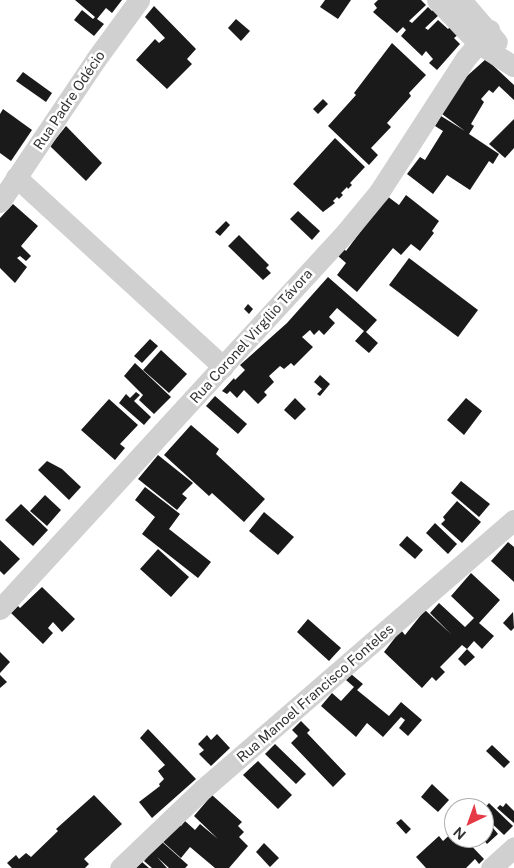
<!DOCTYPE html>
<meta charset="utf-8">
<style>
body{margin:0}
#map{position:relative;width:514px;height:868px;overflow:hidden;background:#fff;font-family:"Public Sans",sans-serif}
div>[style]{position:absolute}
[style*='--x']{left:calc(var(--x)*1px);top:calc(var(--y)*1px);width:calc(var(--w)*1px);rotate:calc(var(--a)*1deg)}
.building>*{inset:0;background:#1a1a1a}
.minor>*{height:21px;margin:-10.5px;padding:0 10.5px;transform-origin:10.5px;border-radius:10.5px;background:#d0d0d0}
span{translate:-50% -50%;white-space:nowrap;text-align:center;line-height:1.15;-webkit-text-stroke:5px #fff;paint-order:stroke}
.street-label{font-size:14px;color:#333}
.north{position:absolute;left:444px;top:798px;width:50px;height:50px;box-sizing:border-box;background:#fff;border:1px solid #adadad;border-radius:50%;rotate:222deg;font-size:14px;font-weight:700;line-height:20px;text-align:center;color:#333}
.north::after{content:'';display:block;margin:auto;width:18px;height:22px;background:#e63946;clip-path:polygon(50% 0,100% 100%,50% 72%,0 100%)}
</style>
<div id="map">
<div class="building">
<div style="clip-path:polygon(75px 0,122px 0,112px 13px,106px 8px,97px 19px,104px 24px,94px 36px,74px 20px,82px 10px,93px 19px,95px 17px)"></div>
<div style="clip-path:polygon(325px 0,351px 0,338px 19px,320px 7px)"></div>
<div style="clip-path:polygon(378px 0,421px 0,426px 5px,409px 21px,412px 23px,428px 7px,432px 11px,436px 8px,441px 13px,425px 28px,428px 30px,438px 20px,448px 29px,451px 26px,459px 34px,454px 38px,460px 44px,437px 70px,429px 63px,433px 59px,426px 51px,422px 56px,401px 36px,406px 30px,403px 27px,397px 33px,373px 12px,377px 8px,374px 4px)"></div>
<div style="clip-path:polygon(154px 6px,196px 49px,187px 59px,192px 64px,167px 89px,136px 60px,155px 39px,159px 43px,165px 38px,145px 17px)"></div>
<div style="clip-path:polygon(236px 19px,250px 31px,241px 41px,228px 28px)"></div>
<div style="clip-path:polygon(392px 43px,426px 75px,409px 93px,411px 96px,387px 123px,391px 127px,371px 148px,378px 155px,369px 165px,328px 126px,356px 95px,354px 93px)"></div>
<div style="clip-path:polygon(486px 59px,514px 85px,514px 100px,499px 86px,493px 93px,489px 90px,481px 99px,484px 102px,471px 124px,474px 126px,469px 134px,499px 154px,493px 164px,489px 161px,470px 190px,447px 175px,433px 194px,407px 174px,420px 157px,425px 160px,443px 131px,435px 126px,441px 116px,465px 131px,442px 114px,448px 105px,446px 103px,467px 76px)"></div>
<div style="clip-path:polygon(23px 72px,52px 93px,46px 102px,16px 81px)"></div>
<div style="clip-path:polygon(323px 99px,328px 104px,318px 114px,313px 109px)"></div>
<div style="clip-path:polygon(3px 109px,32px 130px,11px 161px,0 153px,0 114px)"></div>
<div style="clip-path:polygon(514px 119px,514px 148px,505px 158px,489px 144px)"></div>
<div style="clip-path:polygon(66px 126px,102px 163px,86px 181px,50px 146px)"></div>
<div style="clip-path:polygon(335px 138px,365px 167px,350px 183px,352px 185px,348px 189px,347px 187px,341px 193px,343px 195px,339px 199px,337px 197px,333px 201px,335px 203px,323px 212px,293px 184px)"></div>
<div style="clip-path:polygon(406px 195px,439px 221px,432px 231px,434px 233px,420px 251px,411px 244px,401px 255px,393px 248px,357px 292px,337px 275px,346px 263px,338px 256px,344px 249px,346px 251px,387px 196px,399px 205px)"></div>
<div style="clip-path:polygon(13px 204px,38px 226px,21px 246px,31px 256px,26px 261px,20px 256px,17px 258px,27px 267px,15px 283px,0 268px,0 218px)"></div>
<div style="clip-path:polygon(298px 211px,320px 231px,312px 240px,290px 219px)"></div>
<div style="clip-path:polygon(226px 221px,230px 225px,220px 236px,215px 232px)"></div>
<div style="clip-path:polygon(239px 235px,269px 265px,266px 268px,271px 273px,263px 280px,228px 246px)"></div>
<div style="clip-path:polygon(409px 258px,478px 310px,458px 337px,389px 285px)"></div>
<div style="clip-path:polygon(328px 277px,377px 320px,366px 332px,378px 343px,369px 353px,355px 341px,364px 331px,337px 308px,329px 317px,335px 323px,324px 335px,319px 330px,314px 335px,310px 330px,302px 337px,313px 347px,294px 366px,291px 363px,284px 369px,280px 366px,269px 376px,274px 382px,264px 392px,267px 395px,258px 404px,244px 390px,237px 398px,230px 391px,227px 394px,222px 391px,234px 378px,235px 380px,245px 370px,240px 365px,287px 323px)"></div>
<div style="clip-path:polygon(248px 304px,253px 309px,249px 314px,244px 309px)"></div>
<div style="clip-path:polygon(150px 339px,158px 346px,142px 363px,134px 356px)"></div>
<div style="clip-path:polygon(161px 350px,187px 374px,169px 393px,143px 370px)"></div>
<div style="clip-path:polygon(135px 363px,171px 397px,154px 414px,139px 400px,143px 395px,124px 376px)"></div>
<div style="clip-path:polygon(320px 375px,330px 384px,320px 396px,317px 394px,322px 389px,314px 382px)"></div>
<div style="clip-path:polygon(136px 392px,140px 395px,134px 401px,151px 417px,144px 425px,119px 403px,126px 394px,130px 398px)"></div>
<div style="clip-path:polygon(215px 396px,247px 424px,238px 434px,206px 406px)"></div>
<div style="clip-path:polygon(295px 398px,306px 409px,295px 420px,284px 410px)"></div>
<div style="clip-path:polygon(466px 398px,482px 411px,464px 435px,447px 420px)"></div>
<div style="clip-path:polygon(109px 399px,138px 425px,120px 444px,125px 448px,115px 460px,81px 430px)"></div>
<div style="clip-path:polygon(191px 425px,219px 449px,216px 454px,265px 499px,244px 522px,212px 493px,209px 496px,164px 455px)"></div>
<div style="clip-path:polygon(158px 455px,193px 483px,182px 494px,187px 498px,177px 510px,138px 479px)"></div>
<div style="clip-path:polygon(47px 461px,62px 469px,81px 487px,69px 500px,38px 470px)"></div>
<div style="clip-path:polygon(461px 481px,490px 504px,479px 517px,451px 493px)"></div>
<div style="clip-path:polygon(145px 487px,180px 514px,169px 529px,211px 562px,198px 578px,142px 534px,155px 517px,135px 500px)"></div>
<div style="clip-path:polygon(45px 495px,61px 510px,47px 526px,30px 511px)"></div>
<div style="clip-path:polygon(457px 501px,481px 522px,462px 543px,441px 524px,445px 520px,443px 517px)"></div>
<div style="clip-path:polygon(21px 504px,48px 530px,33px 546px,5px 520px)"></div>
<div style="clip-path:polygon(264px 512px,294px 537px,278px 555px,249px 531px)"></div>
<div style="clip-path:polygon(435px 523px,457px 544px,448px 554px,426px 533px)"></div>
<div style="clip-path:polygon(407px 536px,423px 550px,415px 559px,399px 545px)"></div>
<div style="clip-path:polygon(0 540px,20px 559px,4px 575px,0 571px)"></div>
<div style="clip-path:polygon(508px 542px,514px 547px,514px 582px,491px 561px)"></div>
<div style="clip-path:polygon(158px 549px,189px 577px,171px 597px,140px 569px)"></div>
<div style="clip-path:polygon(471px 573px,500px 600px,479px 623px,494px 636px,482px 649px,474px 641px,467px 649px,462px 645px,440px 667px,445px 672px,436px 681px,432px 677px,422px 688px,384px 652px,401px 630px,405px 635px,425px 610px,451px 634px,430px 613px,439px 603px,465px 627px,474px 618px,451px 596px)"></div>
<div style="clip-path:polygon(42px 587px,75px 619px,62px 632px,53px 622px,48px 628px,53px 633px,43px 644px,11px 613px,18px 606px,20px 608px)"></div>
<div style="clip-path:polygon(513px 612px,514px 628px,511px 631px,503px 623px)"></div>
<div style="clip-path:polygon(308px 619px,341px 648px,329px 661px,297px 632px)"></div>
<div style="clip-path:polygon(467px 649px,475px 657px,465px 666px,458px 659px)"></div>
<div style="clip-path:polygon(0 652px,10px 662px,0 673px)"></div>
<div style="clip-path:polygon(351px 674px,363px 684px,357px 690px,389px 716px,401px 702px,422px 720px,408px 736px,399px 728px,405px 720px,401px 717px,383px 737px,367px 723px,356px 737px,321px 706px,332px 693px,341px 701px,354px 687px,346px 680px)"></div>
<div style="clip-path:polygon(0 675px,7px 682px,0 688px)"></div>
<div style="clip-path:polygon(301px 721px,310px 730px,307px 733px,346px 774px,333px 787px,291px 743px,298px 736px,292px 730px)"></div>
<div style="clip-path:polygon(148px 729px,196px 779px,152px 818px,139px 802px,160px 786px,159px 784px,164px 779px,158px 771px,165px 765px,140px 738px)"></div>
<div style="clip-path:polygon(217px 734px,230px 748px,211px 766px,199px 754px,204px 750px,198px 744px,207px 735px,211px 740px)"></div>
<div style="clip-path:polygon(275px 744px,306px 774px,296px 784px,265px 754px)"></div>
<div style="clip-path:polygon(492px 745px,510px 762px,504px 768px,486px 751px)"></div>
<div style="clip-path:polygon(258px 761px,292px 795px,278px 809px,243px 775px)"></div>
<div style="clip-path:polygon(432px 784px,449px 800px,438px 812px,421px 797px)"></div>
<div style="clip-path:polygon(94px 795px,122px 824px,84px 859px,89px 864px,85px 868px,12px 868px,7px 863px,16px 855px,19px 859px,26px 853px,31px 857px,58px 831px,56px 829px)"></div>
<div style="clip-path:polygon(212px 795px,242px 822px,238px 826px,244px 832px,239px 837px,248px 846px,229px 868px,215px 868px,190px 847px,181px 858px,162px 841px,178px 823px,181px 826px,185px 821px,195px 830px,200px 824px,218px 839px,194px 816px)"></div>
<div style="clip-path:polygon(489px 803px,513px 826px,504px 835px,484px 816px,484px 809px)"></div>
<div style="clip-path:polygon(506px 803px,514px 811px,514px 823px,497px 808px,500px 805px,503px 807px)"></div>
<div style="clip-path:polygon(484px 817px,498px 834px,487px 844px,482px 838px,484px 838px)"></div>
<div style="clip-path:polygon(401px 819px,411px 829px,406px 834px,396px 823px)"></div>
<div style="clip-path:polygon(454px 831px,454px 838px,464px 838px,484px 859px,479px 864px,475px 859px,466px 868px,426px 868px,416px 857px,439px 836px,443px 841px)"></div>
<div style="clip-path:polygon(161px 841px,188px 865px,185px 868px,169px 868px,157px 857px,167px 868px,152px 868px,144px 861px)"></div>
<div style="clip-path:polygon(264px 843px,279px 858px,270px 867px,256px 852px)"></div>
<div style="clip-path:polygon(142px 862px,149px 868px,136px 868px)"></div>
</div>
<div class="minor">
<div style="--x:437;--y:0;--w:59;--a:46.4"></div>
<div style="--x:478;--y:43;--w:42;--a:33.3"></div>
<div style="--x:461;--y:0;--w:55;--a:49.4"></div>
<div style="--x:16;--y:177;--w:281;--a:42.5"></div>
<div style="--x:0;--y:202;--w:172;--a:-56.1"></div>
<div style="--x:96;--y:59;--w:73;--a:-53.9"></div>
<div style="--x:0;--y:609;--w:512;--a:-47.46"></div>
<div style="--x:346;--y:232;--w:52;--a:-50.5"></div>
<div style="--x:379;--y:192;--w:158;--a:-57.1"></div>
<div style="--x:465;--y:59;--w:38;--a:-50"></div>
<div style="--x:120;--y:868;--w:115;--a:-43.6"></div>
<div style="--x:203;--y:789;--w:411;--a:-40.9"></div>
<div style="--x:491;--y:868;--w:31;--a:-42"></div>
</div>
<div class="street-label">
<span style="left:69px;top:100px;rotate:-56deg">Rua Padre Odécio</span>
<span style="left:251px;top:336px;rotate:-48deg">Rua Coronel Virgílio Távora</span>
<span style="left:315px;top:693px;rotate:-41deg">Rua Manoel Francisco Fonteles</span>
</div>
<div class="north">N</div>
</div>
